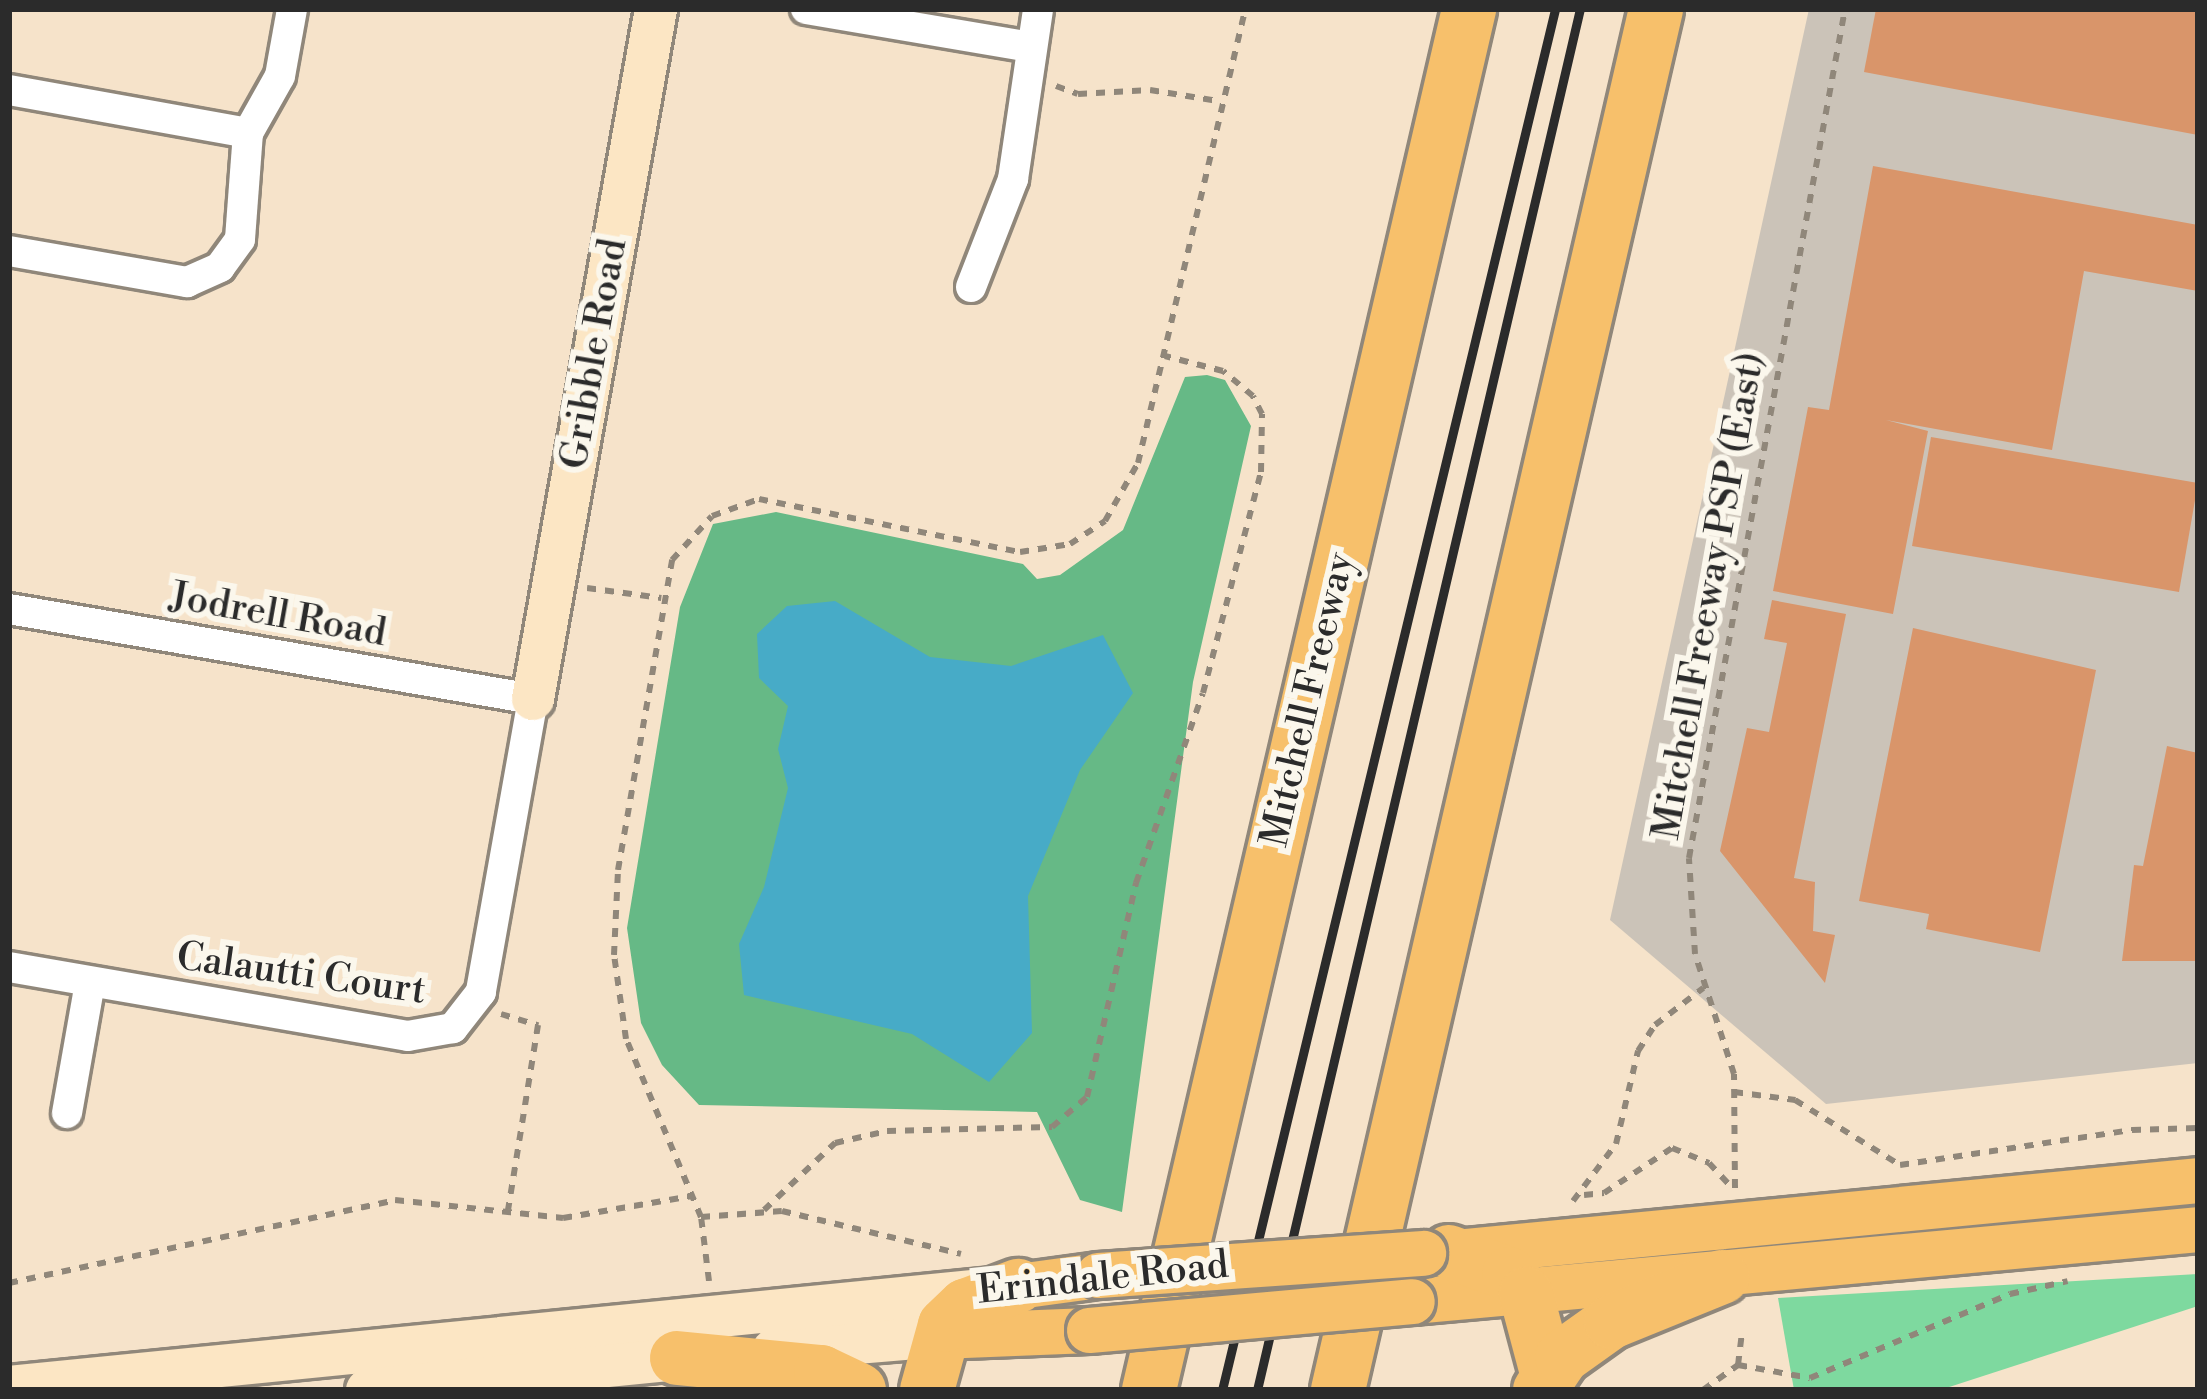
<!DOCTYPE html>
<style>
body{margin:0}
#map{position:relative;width:2207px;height:1399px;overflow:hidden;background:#f6e3ca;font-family:"Libre Bodoni",serif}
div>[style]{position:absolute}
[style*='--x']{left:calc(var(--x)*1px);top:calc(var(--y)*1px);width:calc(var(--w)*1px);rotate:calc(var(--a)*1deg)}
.industrial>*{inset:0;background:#cbc3b8}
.green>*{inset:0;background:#7ed99f}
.forest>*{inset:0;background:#66b986}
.water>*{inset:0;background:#47abc7}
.building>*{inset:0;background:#d9956a}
.path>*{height:6px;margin-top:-3px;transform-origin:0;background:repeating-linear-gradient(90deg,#90877a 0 9px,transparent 0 18px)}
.roads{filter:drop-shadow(3px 0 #90877a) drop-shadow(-3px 0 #90877a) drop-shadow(0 3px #90877a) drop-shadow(0 -3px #90877a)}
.street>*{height:30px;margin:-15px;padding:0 15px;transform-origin:15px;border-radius:15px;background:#fff}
.secondary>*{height:42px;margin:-21px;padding:0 21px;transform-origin:21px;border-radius:21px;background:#fce6c4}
.primary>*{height:45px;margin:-22.5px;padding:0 22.5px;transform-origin:22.5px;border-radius:22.5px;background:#f7c06b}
.highway>*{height:54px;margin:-27px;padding:0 27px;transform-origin:27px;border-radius:27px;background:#f7c06b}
.rail>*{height:9px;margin:-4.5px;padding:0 4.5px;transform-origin:4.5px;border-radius:4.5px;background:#2b2b2b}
.bridges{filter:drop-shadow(3px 0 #90877a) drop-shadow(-3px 0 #90877a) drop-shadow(0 3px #90877a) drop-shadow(0 -3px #90877a)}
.primary-bridge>*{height:45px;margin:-22.5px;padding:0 22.5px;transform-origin:22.5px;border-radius:22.5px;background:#f7c06b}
span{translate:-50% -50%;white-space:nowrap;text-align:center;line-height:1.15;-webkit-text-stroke:12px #fbf7ec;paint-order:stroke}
.street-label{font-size:39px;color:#2b2b2b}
.frame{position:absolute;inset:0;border:12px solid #2b2b2b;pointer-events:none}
</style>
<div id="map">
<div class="industrial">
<div style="clip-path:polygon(1809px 9px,2198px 9px,2198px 1063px,1826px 1104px,1610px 920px)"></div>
</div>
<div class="green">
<div style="clip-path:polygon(2198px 1274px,2198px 1306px,1940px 1390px,1794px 1390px,1778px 1298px)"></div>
</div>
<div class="forest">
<div style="clip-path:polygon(1207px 375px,1225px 380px,1251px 426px,1193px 682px,1122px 1212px,1080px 1200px,1037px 1112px,699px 1105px,662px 1065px,641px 1023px,627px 928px,680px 607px,713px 524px,776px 512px,1023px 564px,1037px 579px,1060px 575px,1123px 530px,1185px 377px)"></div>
</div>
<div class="water">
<div style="clip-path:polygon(835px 601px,930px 657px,1011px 666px,1103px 635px,1133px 693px,1080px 770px,1028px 896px,1032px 1033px,989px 1082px,912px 1034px,744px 995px,739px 944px,764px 887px,788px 788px,778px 749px,788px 706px,759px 678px,757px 634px,787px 606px)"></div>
</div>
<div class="building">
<div style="clip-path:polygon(1876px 9px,2198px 9px,2198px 135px,1864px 72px)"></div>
<div style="clip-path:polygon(1873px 166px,2198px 225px,2198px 291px,2084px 271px,2052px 450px,1886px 420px,1928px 431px,1893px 614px,1773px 591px,1808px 407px,1829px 410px)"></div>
<div style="clip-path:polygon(1931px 437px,2198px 483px,2179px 592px,1912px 546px)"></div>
<div style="clip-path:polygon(1772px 600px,1846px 614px,1794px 878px,1815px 882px,1813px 931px,1835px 935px,1825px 983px,1720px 851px,1747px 728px,1769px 732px,1787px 643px,1764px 639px)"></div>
<div style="clip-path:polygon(1913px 628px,2096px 670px,2040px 952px,1926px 929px,1929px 914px,1859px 901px)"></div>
<div style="clip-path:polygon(2167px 746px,2198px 753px,2196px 961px,2122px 961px,2134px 865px,2143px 866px)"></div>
</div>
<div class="path">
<div style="--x:1056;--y:86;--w:23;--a:20"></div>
<div style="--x:1078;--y:94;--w:72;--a:-3.2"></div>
<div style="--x:1150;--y:90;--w:69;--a:9.2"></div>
<div style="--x:587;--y:588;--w:75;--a:7.7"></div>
<div style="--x:501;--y:1014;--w:39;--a:17"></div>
<div style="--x:538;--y:1025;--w:187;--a:99.2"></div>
<div style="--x:1734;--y:1092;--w:62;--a:7.5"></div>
<div style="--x:1795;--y:1100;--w:123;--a:31.8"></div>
<div style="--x:1900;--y:1165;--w:235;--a:-8.6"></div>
<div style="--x:2132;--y:1130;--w:66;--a:-1.7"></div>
<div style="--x:1735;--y:1188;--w:114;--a:-90.5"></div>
<div style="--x:1734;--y:1074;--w:126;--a:-108"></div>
<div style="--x:1695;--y:954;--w:96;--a:-93.6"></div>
<div style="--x:1689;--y:858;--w:863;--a:-79.59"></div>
<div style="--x:1584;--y:1195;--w:20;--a:-6"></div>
<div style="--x:1604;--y:1193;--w:82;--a:-33.5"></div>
<div style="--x:1672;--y:1148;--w:40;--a:22"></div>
<div style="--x:1709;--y:1163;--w:35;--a:47"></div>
<div style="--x:1573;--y:1201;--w:71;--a:-53"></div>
<div style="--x:1616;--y:1144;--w:96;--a:-76.7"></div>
<div style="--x:1638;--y:1051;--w:31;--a:-57"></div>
<div style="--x:1655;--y:1025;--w:61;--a:-37.6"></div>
<div style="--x:764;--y:1210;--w:98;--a:-43.3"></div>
<div style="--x:835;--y:1143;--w:53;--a:-13"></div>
<div style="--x:887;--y:1131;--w:165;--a:-1.4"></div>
<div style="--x:1052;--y:1127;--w:46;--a:-40.6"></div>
<div style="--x:1087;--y:1097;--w:220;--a:-77.1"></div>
<div style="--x:1136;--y:883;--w:201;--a:-70.6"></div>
<div style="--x:1203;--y:693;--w:228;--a:-75.3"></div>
<div style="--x:1261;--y:472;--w:58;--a:-89"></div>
<div style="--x:1262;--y:414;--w:20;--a:-117"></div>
<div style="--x:1253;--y:396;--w:39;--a:-140"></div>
<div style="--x:1223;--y:371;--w:60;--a:-165.5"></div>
<div style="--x:701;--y:1217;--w:81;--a:-4.2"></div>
<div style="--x:782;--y:1211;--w:184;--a:13.5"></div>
<div style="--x:709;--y:1281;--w:64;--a:-97.1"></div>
<div style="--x:701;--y:1217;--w:193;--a:-112.8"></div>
<div style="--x:626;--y:1039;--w:85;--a:-98.1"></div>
<div style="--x:614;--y:955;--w:85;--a:-87.3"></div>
<div style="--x:618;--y:870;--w:315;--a:-80.1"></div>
<div style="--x:672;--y:560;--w:59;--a:-47.7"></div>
<div style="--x:712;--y:516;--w:50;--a:-19.9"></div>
<div style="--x:759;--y:499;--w:266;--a:11.5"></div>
<div style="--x:1020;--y:552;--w:51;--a:-9.1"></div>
<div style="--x:1070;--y:544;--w:42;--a:-33.3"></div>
<div style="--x:1105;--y:521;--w:67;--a:-60.4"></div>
<div style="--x:1138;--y:463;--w:466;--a:-76.7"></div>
<div style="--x:9;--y:1283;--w:395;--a:-12.1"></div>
<div style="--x:395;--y:1200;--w:169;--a:6.1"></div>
<div style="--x:563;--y:1218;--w:131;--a:-9.7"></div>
<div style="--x:1738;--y:1365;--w:73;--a:10.2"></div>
<div style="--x:1810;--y:1378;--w:217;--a:-22.8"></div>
<div style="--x:2010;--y:1294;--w:59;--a:-12.6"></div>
<div style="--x:1703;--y:1390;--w:43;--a:-35.5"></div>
<div style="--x:1738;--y:1365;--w:31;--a:-83"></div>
</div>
<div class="roads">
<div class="street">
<div style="--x:806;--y:9;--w:227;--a:9.6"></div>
<div style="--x:9;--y:90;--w:243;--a:10.2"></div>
<div style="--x:248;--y:133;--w:65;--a:-60.7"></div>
<div style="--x:280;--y:76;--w:68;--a:-79.8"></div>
<div style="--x:9;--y:251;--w:181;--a:9.9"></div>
<div style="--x:187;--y:282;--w:36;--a:-24"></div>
<div style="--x:220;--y:267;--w:34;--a:-54"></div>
<div style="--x:240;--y:239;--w:106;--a:-85.7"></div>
<div style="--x:971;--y:287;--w:116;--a:-68.7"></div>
<div style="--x:1013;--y:179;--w:172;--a:-81.6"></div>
<div style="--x:9;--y:609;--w:532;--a:9.75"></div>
<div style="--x:533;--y:699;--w:298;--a:100.1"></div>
<div style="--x:481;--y:992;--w:46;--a:127.9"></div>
<div style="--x:453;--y:1028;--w:46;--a:169.9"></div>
<div style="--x:408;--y:1036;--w:405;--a:-170.2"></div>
<div style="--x:67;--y:1113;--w:133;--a:-80"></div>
</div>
<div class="secondary">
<div style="--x:533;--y:699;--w:701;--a:-79.89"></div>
<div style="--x:773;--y:1350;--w:167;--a:-4.8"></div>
<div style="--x:9;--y:1387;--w:989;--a:-5.69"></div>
<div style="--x:367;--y:1390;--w:340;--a:-5.7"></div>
</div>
<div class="primary">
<div style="--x:1456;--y:1252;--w:745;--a:-5.54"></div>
<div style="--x:1018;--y:1286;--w:81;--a:-7.8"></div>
<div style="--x:1412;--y:1301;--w:789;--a:-5.23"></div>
<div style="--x:939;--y:1336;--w:150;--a:-2.3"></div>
</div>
<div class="highway">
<div style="--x:1449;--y:1252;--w:64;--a:20.1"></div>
<div style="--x:1509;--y:1274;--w:26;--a:50"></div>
<div style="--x:1526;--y:1294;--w:82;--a:75.1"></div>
<div style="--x:677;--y:1358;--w:145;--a:5.6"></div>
<div style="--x:821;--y:1372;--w:42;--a:25.3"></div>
<div style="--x:927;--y:1390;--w:67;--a:-74.5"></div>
<div style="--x:945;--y:1325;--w:28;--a:-44"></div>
<div style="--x:965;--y:1306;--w:57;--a:-20.7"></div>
<div style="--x:1149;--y:1390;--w:1418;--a:-76.95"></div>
<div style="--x:1338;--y:1390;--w:1417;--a:-77.03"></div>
<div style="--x:1540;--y:1390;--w:40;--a:-56"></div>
<div style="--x:1562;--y:1357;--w:60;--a:-35.5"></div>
<div style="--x:1611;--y:1322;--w:120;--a:-22.1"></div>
</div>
</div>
<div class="rail">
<div style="--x:1222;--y:1390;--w:1421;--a:-76.44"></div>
<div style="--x:1257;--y:1390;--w:1418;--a:-76.84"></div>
</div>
<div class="bridges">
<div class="primary-bridge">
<div style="--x:1098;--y:1275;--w:326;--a:-3.9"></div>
<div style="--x:1089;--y:1330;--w:324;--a:-5.1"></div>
</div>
</div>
<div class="street-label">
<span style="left:595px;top:354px;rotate:-80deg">Gribble Road</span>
<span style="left:1710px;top:596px;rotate:-80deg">Mitchell Freeway PSP (East)</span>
<span style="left:278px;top:616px;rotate:10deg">Jodrell Road</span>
<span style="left:1309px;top:700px;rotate:-77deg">Mitchell Freeway</span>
<span style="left:301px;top:975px;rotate:8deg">Calautti Court</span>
<span style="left:1103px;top:1279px;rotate:-6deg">Erindale Road</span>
</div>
<div class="frame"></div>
</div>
